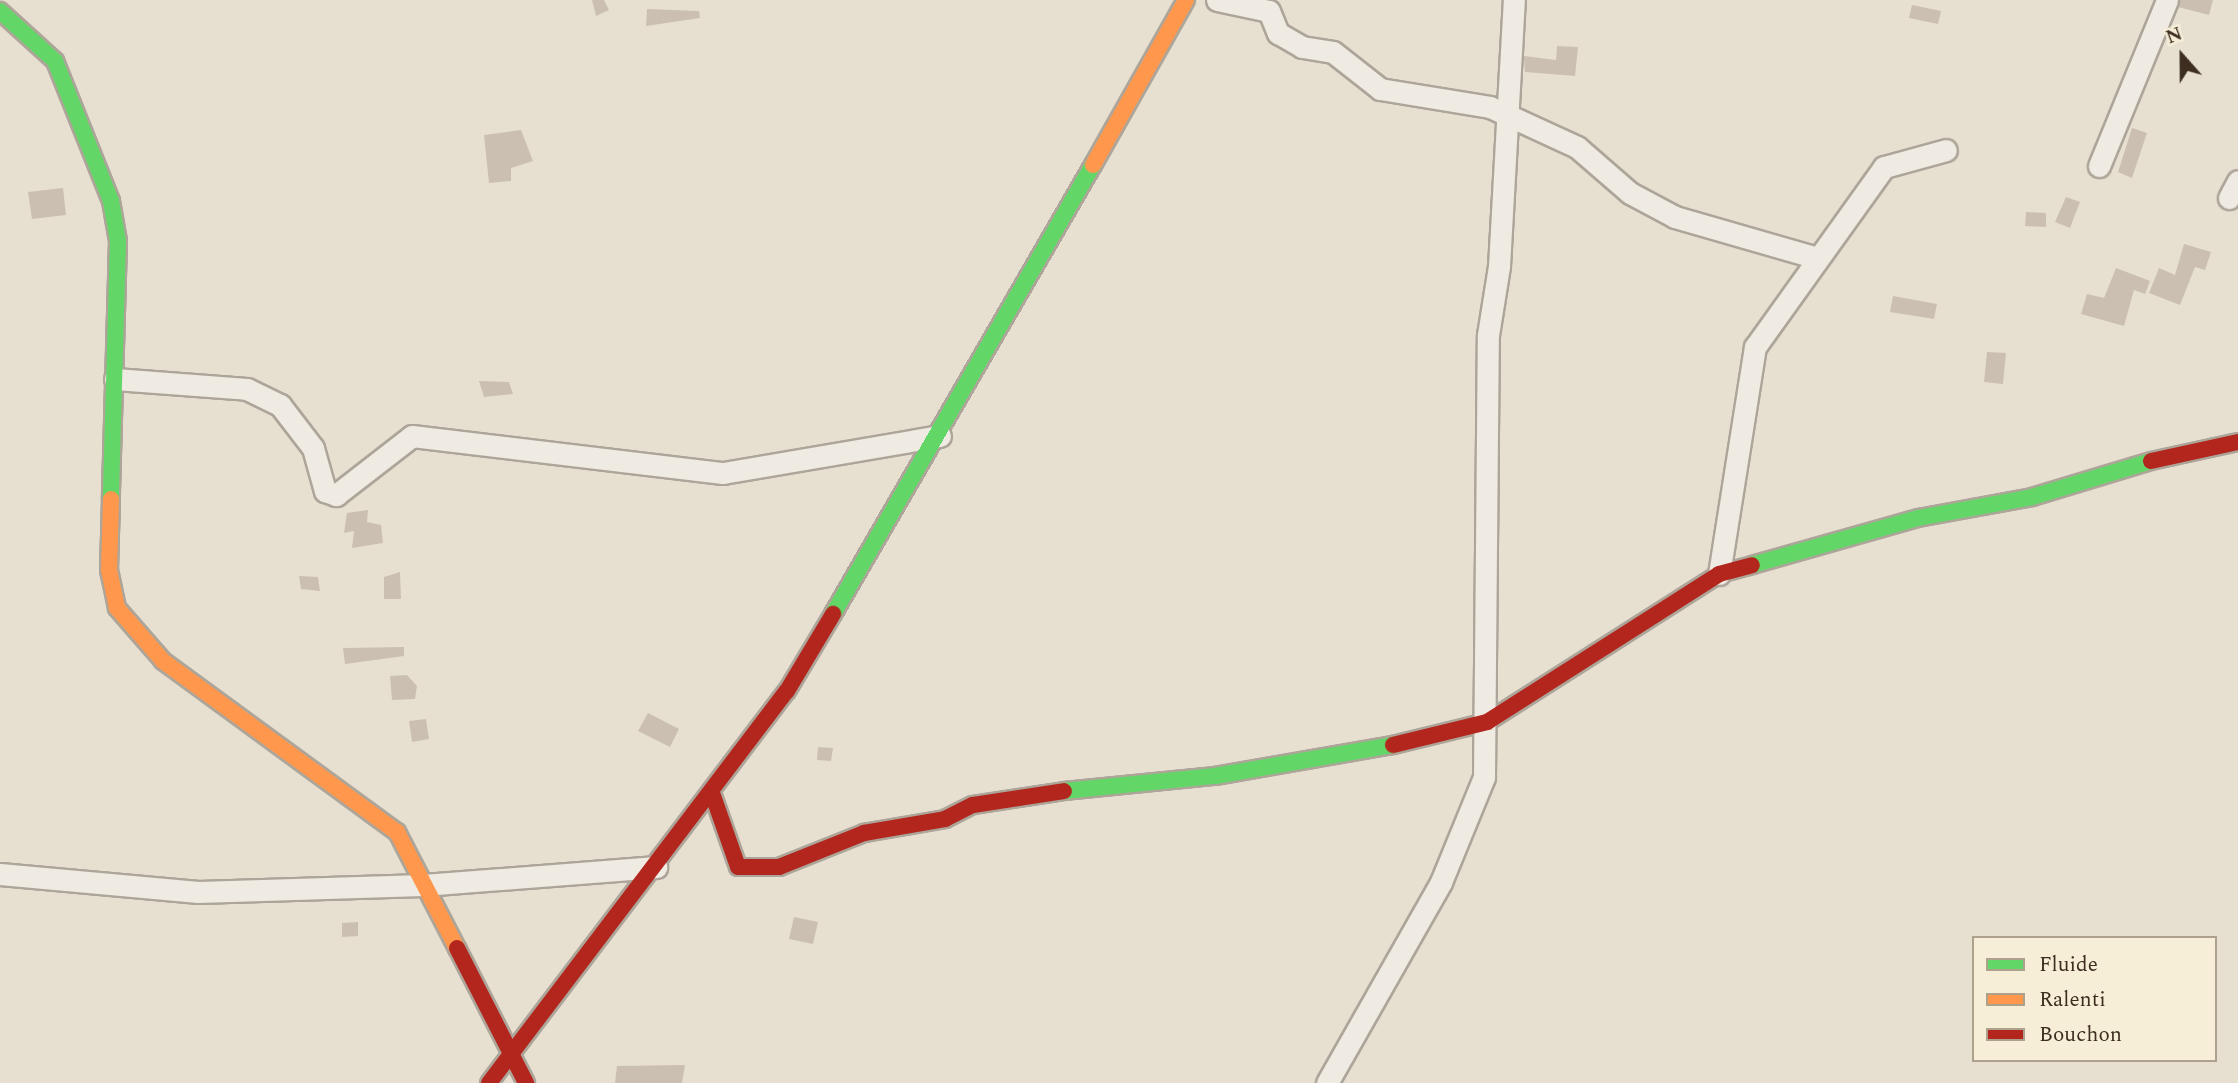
<!DOCTYPE html>
<style>
body{margin:0}
#map{position:relative;width:2238px;height:1083px;overflow:hidden;background:#e7e0d1;font-family:Spectral,serif}
div>[style]{position:absolute}
[style*='--x']{left:calc(var(--x)*1px);top:calc(var(--y)*1px);width:calc(var(--w)*1px);rotate:calc(var(--a)*1deg)}
.building>*{inset:0;background:#cbbfb2}
.roads{filter:drop-shadow(2px 0 #ada599) drop-shadow(-2px 0 #ada599) drop-shadow(0 2px #ada599) drop-shadow(0 -2px #ada599)}
.street>*{height:21px;margin:-10.5px;padding:0 10.5px;transform-origin:10.5px;border-radius:10.5px;background:#efebe3}
.fast>*{height:16px;margin:-8px;padding:0 8px;transform-origin:8px;border-radius:8px;background:#63d668}
.slow>*{height:16px;margin:-8px;padding:0 8px;transform-origin:8px;border-radius:8px;background:#ff974d}
.jam>*{height:16px;margin:-8px;padding:0 8px;transform-origin:8px;border-radius:8px;background:#b3261e}
span{translate:-50% -50%;white-space:nowrap;text-align:center;line-height:1.15;-webkit-text-stroke:7px #f7eed8;paint-order:stroke}
.legend{position:absolute;left:1972px;top:936px;width:245px;height:126px;box-sizing:border-box;background:#f7eed8;border:2px solid #ada18e;margin:0;padding:9px 12px;list-style:none;font-size:21px;color:#3d2e20}
.legend li{display:flex;align-items:center;gap:14px;height:35px}
.legend b{width:35px;border:2px solid #ada18e}
.north{position:absolute;left:2147px;top:21px;width:70px;height:70px;-webkit-text-stroke:5px #f7eed8;paint-order:stroke;rotate:339deg;font-size:19px;font-weight:700;line-height:28px;text-align:center;color:#3d2e20}
.north::after{content:'';display:block;margin:auto;width:24px;height:32px;background:#3d2e20;clip-path:polygon(50% 0,100% 100%,50% 72%,0 100%)}
</style>
<div id="map">
<div class="building">
<div style="clip-path:polygon(592px 0,604px 0,609px 10px,596px 16px)"></div>
<div style="clip-path:polygon(2180px 0,2213px 0,2209px 15px,2178px 7px)"></div>
<div style="clip-path:polygon(1912px 5px,1941px 11px,1938px 24px,1909px 18px)"></div>
<div style="clip-path:polygon(647px 9px,699px 11px,700px 18px,646px 26px)"></div>
<div style="clip-path:polygon(1557px 46px,1578px 47px,1575px 76px,1525px 72px,1524px 56px,1556px 60px)"></div>
<div style="clip-path:polygon(2132px 128px,2147px 133px,2132px 178px,2118px 172px)"></div>
<div style="clip-path:polygon(521px 130px,533px 161px,511px 168px,511px 181px,489px 183px,484px 135px)"></div>
<div style="clip-path:polygon(63px 188px,66px 215px,32px 219px,28px 192px)"></div>
<div style="clip-path:polygon(2066px 197px,2080px 202px,2070px 228px,2055px 222px)"></div>
<div style="clip-path:polygon(2026px 212px,2046px 213px,2046px 227px,2025px 226px)"></div>
<div style="clip-path:polygon(2184px 244px,2211px 252px,2205px 270px,2195px 267px,2180px 305px,2149px 293px,2159px 268px,2175px 275px)"></div>
<div style="clip-path:polygon(2116px 268px,2150px 281px,2145px 294px,2134px 290px,2124px 326px,2081px 314px,2087px 294px,2104px 298px)"></div>
<div style="clip-path:polygon(1893px 296px,1937px 304px,1934px 319px,1890px 312px)"></div>
<div style="clip-path:polygon(1987px 352px,2006px 353px,2003px 384px,1984px 382px)"></div>
<div style="clip-path:polygon(479px 381px,509px 382px,513px 394px,484px 397px)"></div>
<div style="clip-path:polygon(368px 510px,367px 522px,381px 525px,383px 543px,352px 548px,354px 531px,344px 533px,347px 513px)"></div>
<div style="clip-path:polygon(400px 572px,401px 599px,384px 599px,384px 577px)"></div>
<div style="clip-path:polygon(299px 576px,318px 577px,320px 591px,301px 589px)"></div>
<div style="clip-path:polygon(404px 647px,404px 656px,345px 664px,343px 648px)"></div>
<div style="clip-path:polygon(407px 675px,417px 686px,415px 699px,392px 700px,390px 676px)"></div>
<div style="clip-path:polygon(648px 713px,679px 729px,670px 747px,638px 731px)"></div>
<div style="clip-path:polygon(426px 719px,429px 739px,412px 742px,409px 721px)"></div>
<div style="clip-path:polygon(818px 747px,833px 748px,831px 761px,817px 760px)"></div>
<div style="clip-path:polygon(794px 917px,818px 922px,813px 944px,789px 939px)"></div>
<div style="clip-path:polygon(358px 922px,358px 936px,342px 937px,342px 923px)"></div>
<div style="clip-path:polygon(685px 1065px,682px 1083px,615px 1083px,617px 1066px)"></div>
</div>
<div class="roads">
<div class="street">
<div style="--x:1217;--y:0;--w:53;--a:11.9"></div>
<div style="--x:1269;--y:11;--w:24;--a:68"></div>
<div style="--x:1278;--y:33;--w:28;--a:30"></div>
<div style="--x:1302;--y:47;--w:31;--a:9"></div>
<div style="--x:1333;--y:52;--w:60;--a:38.2"></div>
<div style="--x:1380;--y:89;--w:111;--a:9.3"></div>
<div style="--x:1490;--y:107;--w:96;--a:24.7"></div>
<div style="--x:1577;--y:147;--w:70;--a:41"></div>
<div style="--x:1630;--y:193;--w:51;--a:28.1"></div>
<div style="--x:1675;--y:217;--w:148;--a:16.1"></div>
<div style="--x:2099;--y:166;--w:179;--a:-67.7"></div>
<div style="--x:2229;--y:198;--w:19;--a:-62"></div>
<div style="--x:115;--y:379;--w:132;--a:4.3"></div>
<div style="--x:247;--y:389;--w:37;--a:26"></div>
<div style="--x:280;--y:405;--w:54;--a:52.5"></div>
<div style="--x:313;--y:448;--w:45;--a:74.4"></div>
<div style="--x:325;--y:491;--w:12;--a:20"></div>
<div style="--x:336;--y:495;--w:96;--a:-37.8"></div>
<div style="--x:412;--y:436;--w:313;--a:6.8"></div>
<div style="--x:723;--y:473;--w:220;--a:-9.7"></div>
<div style="--x:1719;--y:574;--w:230;--a:-81"></div>
<div style="--x:1755;--y:347;--w:221;--a:-54.4"></div>
<div style="--x:1884;--y:167;--w:64;--a:-15.3"></div>
<div style="--x:0;--y:874;--w:199;--a:5.2"></div>
<div style="--x:198;--y:892;--w:225;--a:-1.8"></div>
<div style="--x:423;--y:885;--w:234;--a:-4.4"></div>
<div style="--x:1327;--y:1083;--w:231;--a:-60.4"></div>
<div style="--x:1441;--y:882;--w:113;--a:-67.7"></div>
<div style="--x:1484;--y:777;--w:442;--a:-89.5"></div>
<div style="--x:1488;--y:335;--w:70;--a:-80.9"></div>
<div style="--x:1499;--y:266;--w:266;--a:-86.8"></div>
</div>
<div class="fast">
<div style="--x:0;--y:11;--w:74;--a:42.3"></div>
<div style="--x:55;--y:61;--w:151;--a:68.2"></div>
<div style="--x:111;--y:201;--w:41;--a:80.1"></div>
<div style="--x:118;--y:241;--w:258;--a:91.6"></div>
<div style="--x:1752;--y:565;--w:173;--a:-15.8"></div>
<div style="--x:1918;--y:518;--w:116;--a:-10.4"></div>
<div style="--x:2032;--y:497;--w:124;--a:-16.8"></div>
<div style="--x:833;--y:614;--w:519;--a:-59.93"></div>
<div style="--x:1064;--y:791;--w:152;--a:-5.7"></div>
<div style="--x:1215;--y:776;--w:181;--a:-9.9"></div>
</div>
<div class="slow">
<div style="--x:1093;--y:165;--w:189;--a:-60.6"></div>
<div style="--x:111;--y:499;--w:71;--a:91.6"></div>
<div style="--x:109;--y:570;--w:39;--a:78"></div>
<div style="--x:117;--y:608;--w:70;--a:49"></div>
<div style="--x:163;--y:661;--w:290;--a:36.2"></div>
<div style="--x:397;--y:832;--w:131;--a:62.7"></div>
</div>
<div class="jam">
<div style="--x:2151;--y:461;--w:89;--a:-12.3"></div>
<div style="--x:1393;--y:745;--w:97;--a:-13.7"></div>
<div style="--x:1487;--y:722;--w:275;--a:-32.5"></div>
<div style="--x:1719;--y:574;--w:34;--a:-15"></div>
<div style="--x:712;--y:793;--w:78;--a:70.6"></div>
<div style="--x:738;--y:867;--w:41;--a:0"></div>
<div style="--x:779;--y:867;--w:92;--a:-21.8"></div>
<div style="--x:864;--y:833;--w:82;--a:-9.8"></div>
<div style="--x:945;--y:819;--w:31;--a:-27"></div>
<div style="--x:973;--y:805;--w:92;--a:-8.7"></div>
<div style="--x:457;--y:948;--w:152;--a:62.9"></div>
<div style="--x:489;--y:1083;--w:492;--a:-52.8"></div>
<div style="--x:787;--y:691;--w:90;--a:-59.1"></div>
</div>
</div>
<ul class="legend">
<li><b style="height:9px;background:#63d668"></b>Fluide</li>
<li><b style="height:9px;background:#ff974d"></b>Ralenti</li>
<li><b style="height:9px;background:#b3261e"></b>Bouchon</li>
</ul>
<div class="north">N</div>
</div>
